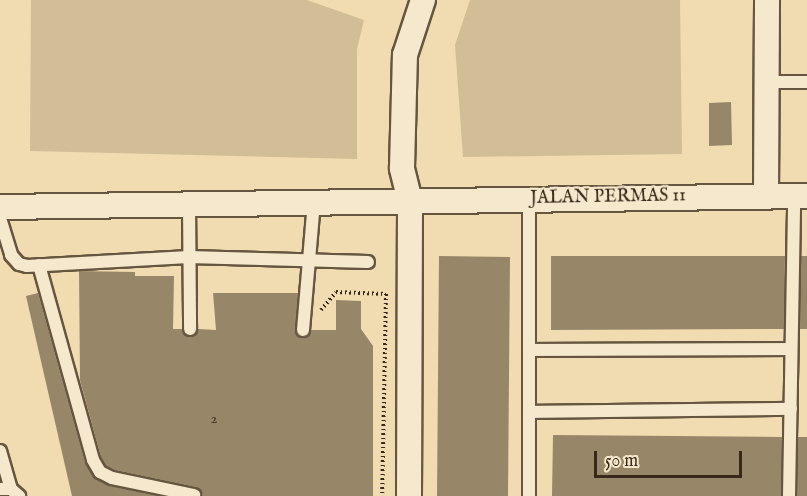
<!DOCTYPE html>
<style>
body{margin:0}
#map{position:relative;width:807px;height:496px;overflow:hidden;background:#f1dcb1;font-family:"IM FELL English",serif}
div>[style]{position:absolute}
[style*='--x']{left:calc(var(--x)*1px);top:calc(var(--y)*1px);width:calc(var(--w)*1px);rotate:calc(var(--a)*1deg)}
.green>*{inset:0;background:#d1be97}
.building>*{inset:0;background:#988669}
.path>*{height:4px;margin-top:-2px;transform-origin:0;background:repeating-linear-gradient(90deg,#37291a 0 1.5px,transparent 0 4.5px)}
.roads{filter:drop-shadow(2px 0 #665640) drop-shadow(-2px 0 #665640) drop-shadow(0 2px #665640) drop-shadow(0 -2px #665640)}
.service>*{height:12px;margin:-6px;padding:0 6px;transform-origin:6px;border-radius:6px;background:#f6e8cc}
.minor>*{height:24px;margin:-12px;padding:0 12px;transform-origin:12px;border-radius:12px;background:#f6e8cc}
span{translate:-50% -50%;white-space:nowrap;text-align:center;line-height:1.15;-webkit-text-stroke:4.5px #f6e8cc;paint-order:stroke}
.number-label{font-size:15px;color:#4f402e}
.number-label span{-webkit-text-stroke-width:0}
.street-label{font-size:18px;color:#37291a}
.scale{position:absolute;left:594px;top:451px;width:148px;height:27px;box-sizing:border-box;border:3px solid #37291a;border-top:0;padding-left:8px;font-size:18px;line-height:21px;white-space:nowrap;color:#37291a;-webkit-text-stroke:4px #f6e8cc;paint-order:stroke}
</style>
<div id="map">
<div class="green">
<div style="clip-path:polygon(31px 0,307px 0,364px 20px,357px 49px,357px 159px,30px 151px)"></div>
<div style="clip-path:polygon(470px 0,680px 0,682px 154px,463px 157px,455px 45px)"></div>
</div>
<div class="building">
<div style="clip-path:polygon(731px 102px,732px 145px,709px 146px,709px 103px)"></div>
<div style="clip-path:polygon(439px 256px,510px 257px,508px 496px,437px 496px)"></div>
<div style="clip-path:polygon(551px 256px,785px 256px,784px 329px,551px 330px)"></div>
<div style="clip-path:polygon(801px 256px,807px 256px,807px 329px,800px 329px)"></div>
<div style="clip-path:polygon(79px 271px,135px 272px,135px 276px,174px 276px,173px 329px,182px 329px,183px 334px,189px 337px,195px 336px,198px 329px,216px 330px,213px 293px,298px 293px,295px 330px,298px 336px,303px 338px,309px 335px,311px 330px,336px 330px,336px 300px,361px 301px,361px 329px,373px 346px,373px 496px,202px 496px,196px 487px,115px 470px,106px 466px,101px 457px,80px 380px)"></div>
<div style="clip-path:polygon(38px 293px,85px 462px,93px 476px,110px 486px,158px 496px,72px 496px,26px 296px)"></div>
<div style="clip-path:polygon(553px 435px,782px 437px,781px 496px,552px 496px)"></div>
<div style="clip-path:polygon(798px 437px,807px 437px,807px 496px,797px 496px)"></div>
</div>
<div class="path">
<div style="--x:321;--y:310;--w:23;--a:-50"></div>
<div style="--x:336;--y:292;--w:50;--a:2.3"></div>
<div style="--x:386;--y:294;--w:202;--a:91.1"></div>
</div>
<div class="roads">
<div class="service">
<div style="--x:766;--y:82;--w:41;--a:0"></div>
<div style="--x:529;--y:199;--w:297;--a:90"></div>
<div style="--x:189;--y:204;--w:125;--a:89.5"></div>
<div style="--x:0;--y:218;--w:39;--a:73"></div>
<div style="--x:11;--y:255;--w:12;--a:48"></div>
<div style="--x:19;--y:264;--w:8;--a:14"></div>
<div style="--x:27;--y:266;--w:162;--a:-3.2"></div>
<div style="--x:189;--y:257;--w:179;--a:1.6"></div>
<div style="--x:39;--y:265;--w:202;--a:74.5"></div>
<div style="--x:93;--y:460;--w:14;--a:60"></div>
<div style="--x:100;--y:472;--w:13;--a:27"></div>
<div style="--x:112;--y:478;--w:84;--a:11.7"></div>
<div style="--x:303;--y:330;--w:128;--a:-85.1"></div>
<div style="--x:529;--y:350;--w:262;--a:-0.2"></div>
<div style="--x:529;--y:412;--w:262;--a:-0.7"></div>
<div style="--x:0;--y:451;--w:40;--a:74"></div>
<div style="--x:0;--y:489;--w:11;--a:0"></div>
<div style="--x:11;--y:489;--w:11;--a:41"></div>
<div style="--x:789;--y:496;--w:300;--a:-89"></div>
</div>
<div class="minor">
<div style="--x:766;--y:195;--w:195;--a:-89.7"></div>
<div style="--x:0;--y:207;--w:807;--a:-0.78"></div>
<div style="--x:409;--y:496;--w:295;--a:-89.8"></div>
<div style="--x:410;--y:201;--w:34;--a:-104"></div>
<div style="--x:402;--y:168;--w:113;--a:-88.5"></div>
<div style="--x:405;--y:55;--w:58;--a:-71.9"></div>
</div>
</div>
<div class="number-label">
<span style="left:214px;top:419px">2</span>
</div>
<div class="street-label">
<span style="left:608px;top:198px;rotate:-1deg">JALAN PERMAS 11</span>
</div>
<div class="scale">50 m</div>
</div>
